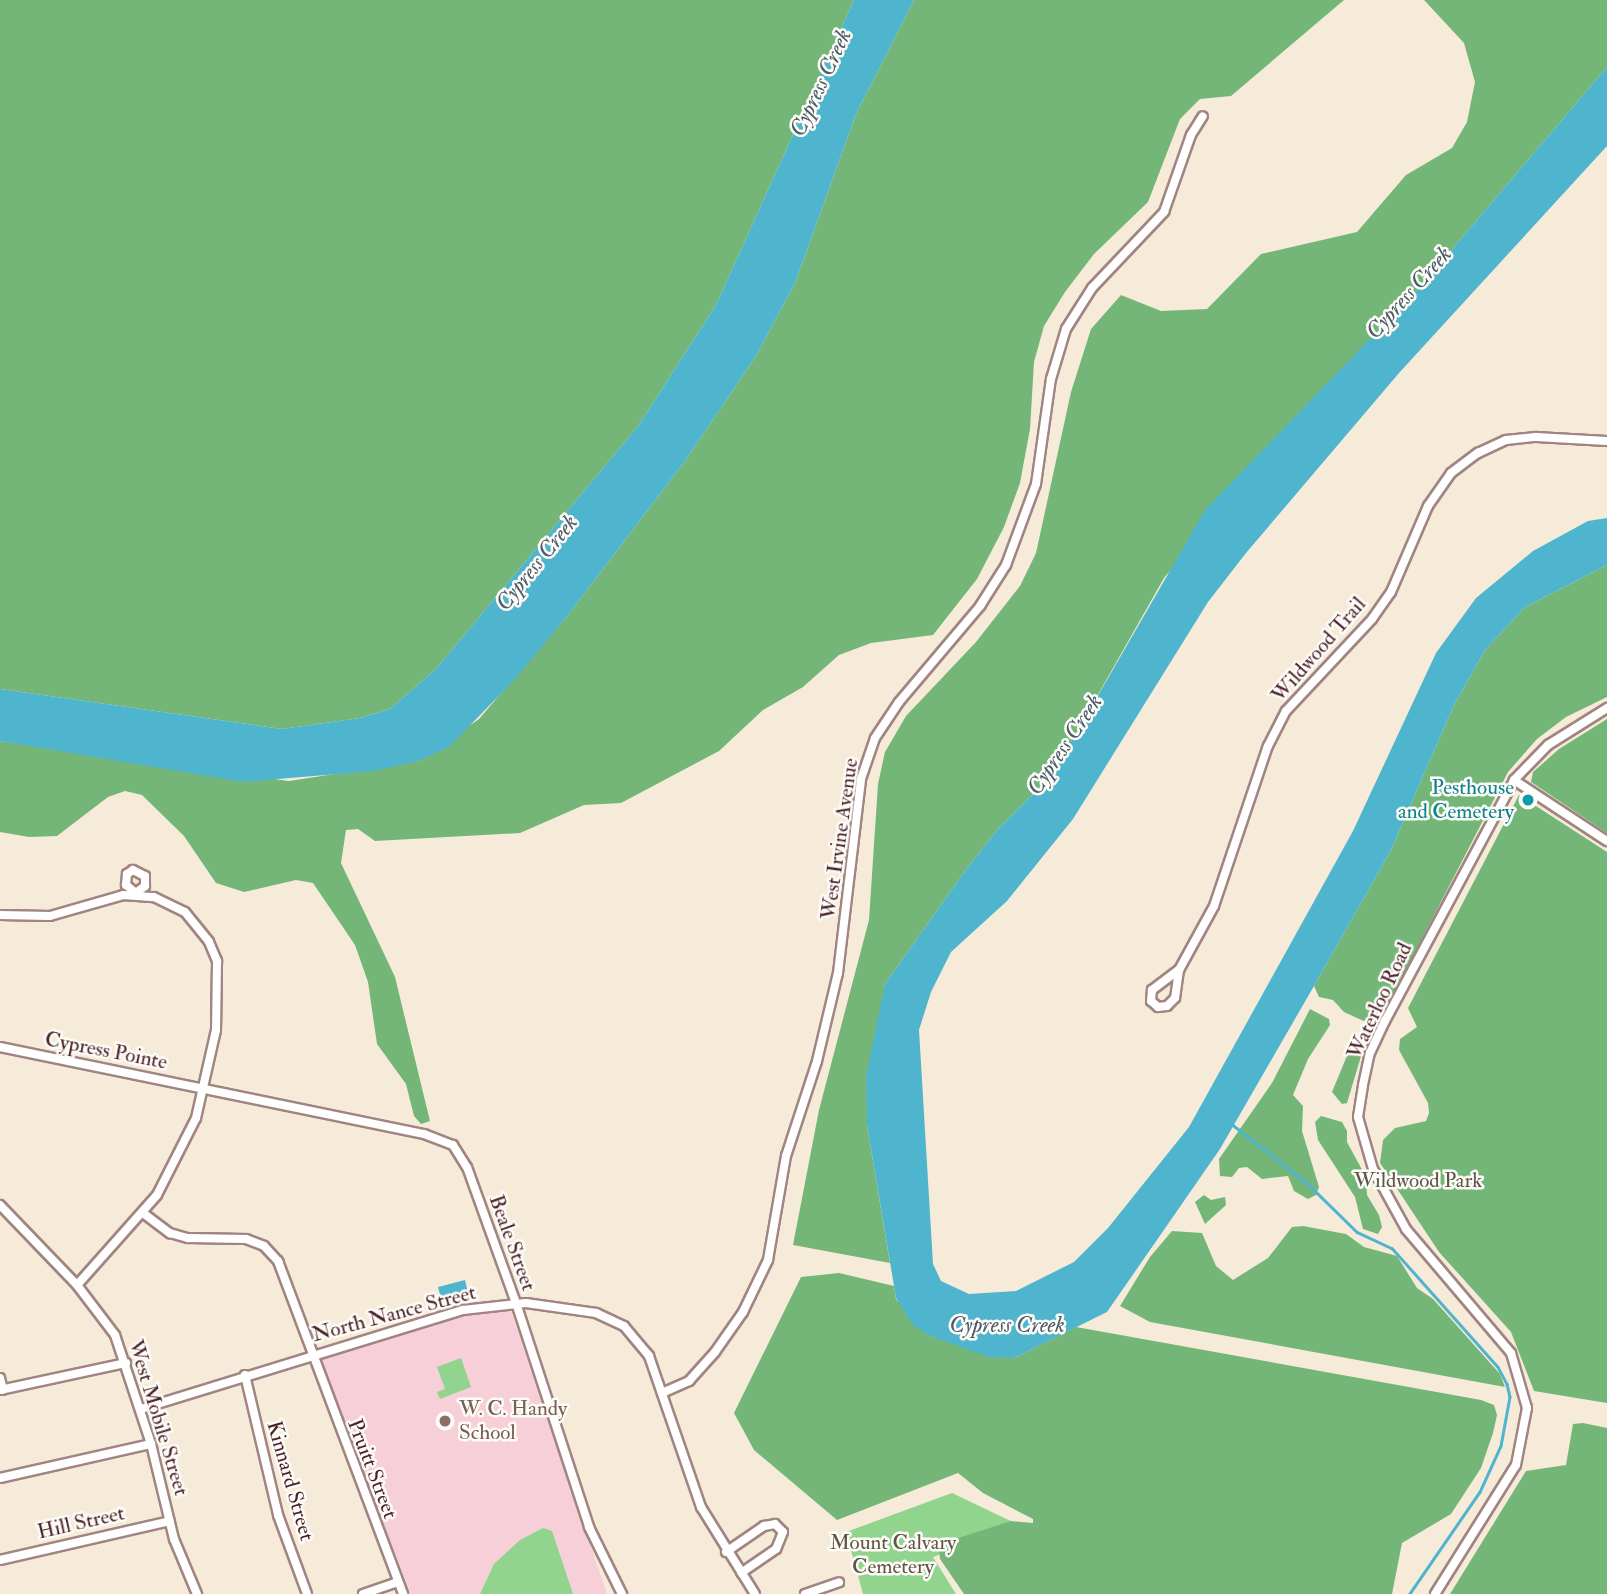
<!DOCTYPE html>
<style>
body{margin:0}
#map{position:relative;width:1607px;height:1594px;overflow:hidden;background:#f6ebd8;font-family:"IM FELL Double Pica",serif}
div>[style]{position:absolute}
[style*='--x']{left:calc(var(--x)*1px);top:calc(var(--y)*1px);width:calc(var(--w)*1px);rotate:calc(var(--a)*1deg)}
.built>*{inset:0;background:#f6cfd8}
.green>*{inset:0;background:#91d48d}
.forest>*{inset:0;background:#74b678}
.water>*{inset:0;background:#4fb4ce}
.stream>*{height:2.5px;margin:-1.25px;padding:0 1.25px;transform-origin:1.25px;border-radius:1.25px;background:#4fb4ce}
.roads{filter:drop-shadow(2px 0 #a08582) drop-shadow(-2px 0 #a08582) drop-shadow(0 2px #a08582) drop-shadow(0 -2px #a08582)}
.minor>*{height:8px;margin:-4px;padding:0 4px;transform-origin:4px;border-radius:4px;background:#fff}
.dots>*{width:19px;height:19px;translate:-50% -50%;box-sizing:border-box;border:4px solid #fdfcf7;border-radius:50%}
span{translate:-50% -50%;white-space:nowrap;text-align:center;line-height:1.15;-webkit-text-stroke:5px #fdfcf7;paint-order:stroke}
.street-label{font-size:21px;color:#4a1f2b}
.culture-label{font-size:21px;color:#0d838f}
.right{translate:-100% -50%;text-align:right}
.park-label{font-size:21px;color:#5f5548}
.education-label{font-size:21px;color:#785e54}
.left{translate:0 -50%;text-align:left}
.water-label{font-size:23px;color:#4c5b6c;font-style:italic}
</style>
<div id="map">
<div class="built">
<div style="clip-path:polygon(510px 1309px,607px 1594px,411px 1594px,320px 1359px,465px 1315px)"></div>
</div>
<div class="green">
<div style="clip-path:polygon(461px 1358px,471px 1387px,440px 1399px,437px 1392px,445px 1389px,437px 1367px)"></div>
<div style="clip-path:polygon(952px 1493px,1019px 1525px,933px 1557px,956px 1594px,863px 1594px,846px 1532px)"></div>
<div style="clip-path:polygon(543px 1528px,552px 1531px,573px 1594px,480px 1594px,494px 1564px,520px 1540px)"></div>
</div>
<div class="forest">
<div style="clip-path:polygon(0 0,854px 0,716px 305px,639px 425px,436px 669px,390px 709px,360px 718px,282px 729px,0 689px)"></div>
<div style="clip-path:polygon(914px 0,1344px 0,1231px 96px,1200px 99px,1180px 119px,1148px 202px,1094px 254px,1065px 292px,1044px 326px,1034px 362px,1030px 429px,1020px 483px,1004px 527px,977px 579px,933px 635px,871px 643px,839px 655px,803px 687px,763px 710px,719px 751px,621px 803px,584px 805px,520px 833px,375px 841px,358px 829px,346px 830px,341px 863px,395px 977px,430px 1121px,421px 1124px,414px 1116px,406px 1084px,377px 1044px,368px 982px,355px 945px,313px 883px,296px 880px,244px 892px,216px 883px,184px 836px,142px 795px,125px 791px,108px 797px,57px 836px,29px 837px,0 832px,0 741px,289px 781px,419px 761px,479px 719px,568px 615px,685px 461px,756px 356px,795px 283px,856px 114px)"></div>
<div style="clip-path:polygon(1424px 0,1607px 0,1607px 67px,1421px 286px,1285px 431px,1164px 578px,1074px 737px,1037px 790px,998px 829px,965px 871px,885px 984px,867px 1125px,890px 1263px,793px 1245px,819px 1110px,869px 920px,878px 784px,885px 752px,906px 716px,976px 642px,1020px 586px,1036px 553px,1071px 392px,1091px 329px,1121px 295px,1161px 311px,1207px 309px,1261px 254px,1357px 232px,1406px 175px,1452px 148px,1467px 122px,1475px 82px,1464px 43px)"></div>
<div style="clip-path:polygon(1607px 565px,1607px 697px,1566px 717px,1537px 739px,1508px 772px,1380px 1020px,1366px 1022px,1344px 1012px,1333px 1000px,1319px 997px,1314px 986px,1391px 850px,1453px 707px,1485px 650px,1525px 607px)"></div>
<div style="clip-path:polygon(1607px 719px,1607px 833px,1531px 782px,1533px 772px,1559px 749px)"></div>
<div style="clip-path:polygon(1519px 795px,1607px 852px,1607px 1403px,1534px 1391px,1511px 1332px,1439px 1252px,1380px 1163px,1383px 1140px,1395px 1128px,1426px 1121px,1429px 1113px,1428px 1103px,1399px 1050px,1400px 1039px,1417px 1027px,1408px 1008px)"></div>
<div style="clip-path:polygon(1310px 1009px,1329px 1019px,1330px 1025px,1308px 1059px,1293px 1095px,1303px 1106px,1302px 1131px,1319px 1187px,1316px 1195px,1308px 1199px,1294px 1191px,1288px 1176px,1262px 1179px,1247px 1167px,1239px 1168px,1232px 1177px,1220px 1176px,1219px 1159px,1272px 1083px)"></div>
<div style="clip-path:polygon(1351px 1046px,1360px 1046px,1362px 1053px,1347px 1103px,1342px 1104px,1332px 1092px)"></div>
<div style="clip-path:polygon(1321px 1116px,1342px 1122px,1347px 1131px,1347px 1142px,1366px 1177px,1367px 1195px,1379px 1215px,1382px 1227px,1378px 1234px,1363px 1229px,1355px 1197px,1318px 1140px,1315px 1122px)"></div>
<div style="clip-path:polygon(1204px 1195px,1211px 1200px,1225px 1197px,1226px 1205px,1205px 1224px,1195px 1202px)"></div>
<div style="clip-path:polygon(1303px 1226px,1346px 1234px,1364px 1247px,1397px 1256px,1417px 1288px,1433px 1299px,1500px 1374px,1505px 1387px,1150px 1322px,1120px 1306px,1150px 1257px,1172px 1231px,1202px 1233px,1216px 1266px,1233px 1280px,1268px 1258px,1292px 1227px)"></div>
<div style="clip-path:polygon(839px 1273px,894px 1286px,896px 1299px,930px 1336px,949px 1342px,1014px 1358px,1076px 1327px,1481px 1400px,1494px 1405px,1497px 1415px,1493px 1433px,1481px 1468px,1451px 1514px,1402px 1543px,1392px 1594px,964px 1594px,940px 1559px,939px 1549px,952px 1540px,1011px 1521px,1033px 1523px,1033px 1519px,983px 1493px,958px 1473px,837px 1520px,754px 1450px,734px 1413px,801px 1277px)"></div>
<div style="clip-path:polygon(1583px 1423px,1607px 1428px,1607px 1594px,1450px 1594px,1526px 1471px,1566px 1465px,1573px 1424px)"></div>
</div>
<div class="water">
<div style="clip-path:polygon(854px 0,914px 0,856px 114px,795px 283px,756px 356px,685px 461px,568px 615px,515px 679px,449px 747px,419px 761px,374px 771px,243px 782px,0 741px,0 689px,282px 729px,360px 718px,390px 709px,436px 669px,639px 425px,716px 305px)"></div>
<div style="clip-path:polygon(1607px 67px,1607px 146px,1399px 373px,1246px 553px,1208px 602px,1073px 819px,1007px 901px,951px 952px,931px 992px,919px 1030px,933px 1264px,941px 1281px,969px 1294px,1016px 1291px,1074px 1262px,1108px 1228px,1189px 1127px,1353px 831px,1436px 653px,1476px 598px,1533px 551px,1588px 521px,1607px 518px,1607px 565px,1525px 607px,1485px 650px,1453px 707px,1391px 850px,1314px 986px,1220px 1149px,1107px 1312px,1014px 1358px,989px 1357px,930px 1336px,913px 1325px,896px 1298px,867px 1125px,866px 1077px,885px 984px,965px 871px,998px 829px,1037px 790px,1074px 737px,1205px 510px,1421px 286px)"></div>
<div style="clip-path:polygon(465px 1280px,468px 1293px,441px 1299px,438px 1287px)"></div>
</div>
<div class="stream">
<div style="--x:1233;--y:1125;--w:94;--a:38.1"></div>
<div style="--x:1307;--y:1183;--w:70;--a:44.4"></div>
<div style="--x:1357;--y:1232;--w:38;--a:25"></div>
<div style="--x:1392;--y:1248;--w:159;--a:48.3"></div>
<div style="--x:1498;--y:1367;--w:19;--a:62"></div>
<div style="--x:1507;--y:1384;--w:13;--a:77"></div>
<div style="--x:1510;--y:1397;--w:50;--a:100.4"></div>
<div style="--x:1501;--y:1446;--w:51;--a:114.5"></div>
<div style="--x:1480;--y:1492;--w:124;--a:124.5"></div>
</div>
<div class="roads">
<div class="minor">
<div style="--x:1514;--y:780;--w:111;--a:33.3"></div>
<div style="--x:133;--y:870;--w:13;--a:27"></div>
<div style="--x:145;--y:876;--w:10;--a:90"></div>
<div style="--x:145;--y:886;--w:11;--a:142"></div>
<div style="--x:136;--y:893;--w:13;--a:-141"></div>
<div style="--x:126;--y:885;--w:11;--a:-85"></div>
<div style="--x:127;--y:874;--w:7;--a:-34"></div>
<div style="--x:0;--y:915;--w:50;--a:1.1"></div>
<div style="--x:50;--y:916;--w:76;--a:-16"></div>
<div style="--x:123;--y:895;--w:31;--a:4"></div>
<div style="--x:154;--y:897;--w:34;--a:26"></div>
<div style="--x:185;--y:912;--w:38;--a:51"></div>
<div style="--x:209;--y:942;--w:21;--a:67"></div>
<div style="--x:217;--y:961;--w:69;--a:90.8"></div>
<div style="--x:216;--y:1030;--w:90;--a:102.8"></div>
<div style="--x:196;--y:1118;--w:86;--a:116.9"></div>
<div style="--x:157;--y:1195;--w:120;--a:131.6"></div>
<div style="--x:1179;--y:970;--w:73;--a:-61.3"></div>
<div style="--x:1214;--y:906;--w:169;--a:-71.4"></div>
<div style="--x:1268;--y:746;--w:39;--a:-63"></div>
<div style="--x:1286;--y:711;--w:126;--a:-46.9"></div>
<div style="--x:1372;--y:619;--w:33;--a:-55"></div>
<div style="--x:1391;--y:592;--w:94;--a:-66.7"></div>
<div style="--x:1428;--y:506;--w:40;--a:-55.1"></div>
<div style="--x:1451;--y:473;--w:34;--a:-37"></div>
<div style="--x:1478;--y:453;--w:31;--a:-25"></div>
<div style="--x:1506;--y:440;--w:30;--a:-6"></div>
<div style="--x:1536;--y:437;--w:71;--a:3.2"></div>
<div style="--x:1179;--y:970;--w:28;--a:98"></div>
<div style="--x:1175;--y:998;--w:11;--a:135"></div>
<div style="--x:1167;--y:1006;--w:9;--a:174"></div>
<div style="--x:1158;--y:1007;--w:9;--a:-139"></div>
<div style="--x:1151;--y:1001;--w:11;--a:-85"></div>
<div style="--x:1152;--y:990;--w:34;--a:-37"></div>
<div style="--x:0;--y:1047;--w:433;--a:11.6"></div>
<div style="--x:424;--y:1134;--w:31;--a:21"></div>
<div style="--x:453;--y:1145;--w:26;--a:58"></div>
<div style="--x:467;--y:1167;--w:145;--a:70.2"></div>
<div style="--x:516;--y:1303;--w:236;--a:71.9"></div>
<div style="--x:589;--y:1527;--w:75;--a:63.8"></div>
<div style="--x:0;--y:1205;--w:111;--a:46.1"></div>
<div style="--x:77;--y:1285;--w:63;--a:52.8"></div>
<div style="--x:115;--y:1335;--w:115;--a:71.7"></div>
<div style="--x:151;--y:1444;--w:98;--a:76.4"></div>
<div style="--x:174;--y:1539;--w:60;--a:67.3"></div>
<div style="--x:143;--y:1213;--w:34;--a:37"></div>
<div style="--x:170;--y:1233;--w:19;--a:16"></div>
<div style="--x:188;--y:1238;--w:58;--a:1"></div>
<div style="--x:246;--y:1239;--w:19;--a:21"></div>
<div style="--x:264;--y:1246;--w:21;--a:47"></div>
<div style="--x:278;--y:1261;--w:356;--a:69.4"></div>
<div style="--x:245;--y:1375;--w:144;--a:76.7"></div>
<div style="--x:278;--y:1515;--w:84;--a:69.8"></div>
<div style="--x:0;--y:1378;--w:12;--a:76"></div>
<div style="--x:0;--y:1390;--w:129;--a:-12.1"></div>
<div style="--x:662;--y:1393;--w:30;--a:-24"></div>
<div style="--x:689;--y:1381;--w:39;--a:-48"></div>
<div style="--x:715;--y:1352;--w:49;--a:-55"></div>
<div style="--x:743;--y:1312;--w:58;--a:-64.3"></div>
<div style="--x:768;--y:1260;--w:106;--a:-80.2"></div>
<div style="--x:786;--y:1156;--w:100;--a:-71.9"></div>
<div style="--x:817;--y:1061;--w:90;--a:-76.6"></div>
<div style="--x:838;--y:973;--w:195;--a:-83.2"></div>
<div style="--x:861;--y:779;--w:43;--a:-71.1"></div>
<div style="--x:875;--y:738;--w:43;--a:-56.3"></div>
<div style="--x:899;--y:702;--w:126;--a:-49.8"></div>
<div style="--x:980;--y:606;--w:49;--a:-57.6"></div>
<div style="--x:1006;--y:565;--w:86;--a:-69.7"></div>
<div style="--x:1036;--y:484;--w:106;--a:-81.9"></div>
<div style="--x:1051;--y:379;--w:52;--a:-73.3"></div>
<div style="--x:1066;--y:329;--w:49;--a:-57.6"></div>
<div style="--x:1092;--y:288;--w:105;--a:-46.5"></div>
<div style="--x:1164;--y:212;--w:82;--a:-70.7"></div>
<div style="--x:1191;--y:135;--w:22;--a:-58"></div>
<div style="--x:141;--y:1409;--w:337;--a:-17.1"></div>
<div style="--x:463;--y:1310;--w:63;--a:-6.3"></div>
<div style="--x:526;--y:1303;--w:71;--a:8.1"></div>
<div style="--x:596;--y:1313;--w:31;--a:25"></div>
<div style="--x:624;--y:1326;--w:39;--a:50"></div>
<div style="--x:649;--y:1356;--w:160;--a:71"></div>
<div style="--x:701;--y:1507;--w:102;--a:58.2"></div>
<div style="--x:0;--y:1478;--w:155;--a:-12.7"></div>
<div style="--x:726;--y:1552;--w:46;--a:-34.4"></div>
<div style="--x:764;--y:1526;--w:11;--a:-10"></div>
<div style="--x:775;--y:1524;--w:11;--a:45"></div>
<div style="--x:783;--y:1532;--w:18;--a:112"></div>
<div style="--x:776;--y:1549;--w:42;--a:145.6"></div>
<div style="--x:0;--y:1560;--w:174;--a:-12.9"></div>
<div style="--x:363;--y:1594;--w:36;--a:-19"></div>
<div style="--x:805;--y:1594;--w:36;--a:-19"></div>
<div style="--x:1435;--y:1594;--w:152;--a:-57.9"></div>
<div style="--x:1516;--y:1465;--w:58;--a:-79.1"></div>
<div style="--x:1527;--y:1408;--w:57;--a:-106.2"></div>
<div style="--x:1511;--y:1353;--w:162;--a:-130.3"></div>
<div style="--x:1406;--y:1229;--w:68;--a:-118.8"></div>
<div style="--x:1373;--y:1169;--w:54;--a:-106.1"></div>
<div style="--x:1358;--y:1117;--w:32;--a:-81"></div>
<div style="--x:1363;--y:1085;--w:33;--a:-78"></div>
<div style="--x:1370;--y:1053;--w:35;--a:-65"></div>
<div style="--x:1385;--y:1021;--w:273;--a:-61.8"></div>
<div style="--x:1514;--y:780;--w:49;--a:-45.8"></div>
<div style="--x:1548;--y:745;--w:70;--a:-32.1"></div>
</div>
</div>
<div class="dots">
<div style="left:1528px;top:800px;background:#0f9aa8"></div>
<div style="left:445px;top:1421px;background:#8d6e63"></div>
</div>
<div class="street-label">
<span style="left:1319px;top:650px;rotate:-49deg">Wildwood Trail</span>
<span style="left:840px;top:839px;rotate:-82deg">West Irvine Avenue</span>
<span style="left:1380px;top:1001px;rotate:-65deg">Waterloo Road</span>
<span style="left:106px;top:1051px;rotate:11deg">Cypress Pointe</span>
<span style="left:512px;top:1243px;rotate:70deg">Beale Street</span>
<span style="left:394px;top:1314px;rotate:-15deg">North Nance Street</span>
<span style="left:158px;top:1418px;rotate:73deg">West Mobile Street</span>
<span style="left:372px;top:1469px;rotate:69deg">Pruitt Street</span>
<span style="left:290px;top:1481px;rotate:74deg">Kinnard Street</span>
<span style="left:81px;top:1523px;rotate:-13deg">Hill Street</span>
</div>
<div class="culture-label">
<span class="right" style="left:1514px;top:800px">Pesthouse<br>and Cemetery</span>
</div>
<div class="park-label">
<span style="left:1418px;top:1181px">Wildwood Park</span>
<span style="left:893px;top:1555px">Mount Calvary<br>Cemetery</span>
</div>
<div class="education-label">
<span class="left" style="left:459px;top:1421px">W. C. Handy<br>School</span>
</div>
<div class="water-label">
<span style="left:821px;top:83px;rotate:-65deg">Cypress Creek</span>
<span style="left:1409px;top:293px;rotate:-48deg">Cypress Creek</span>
<span style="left:537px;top:563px;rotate:-51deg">Cypress Creek</span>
<span style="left:1065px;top:745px;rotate:-56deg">Cypress Creek</span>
<span style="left:1007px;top:1325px">Cypress Creek</span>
</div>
</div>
